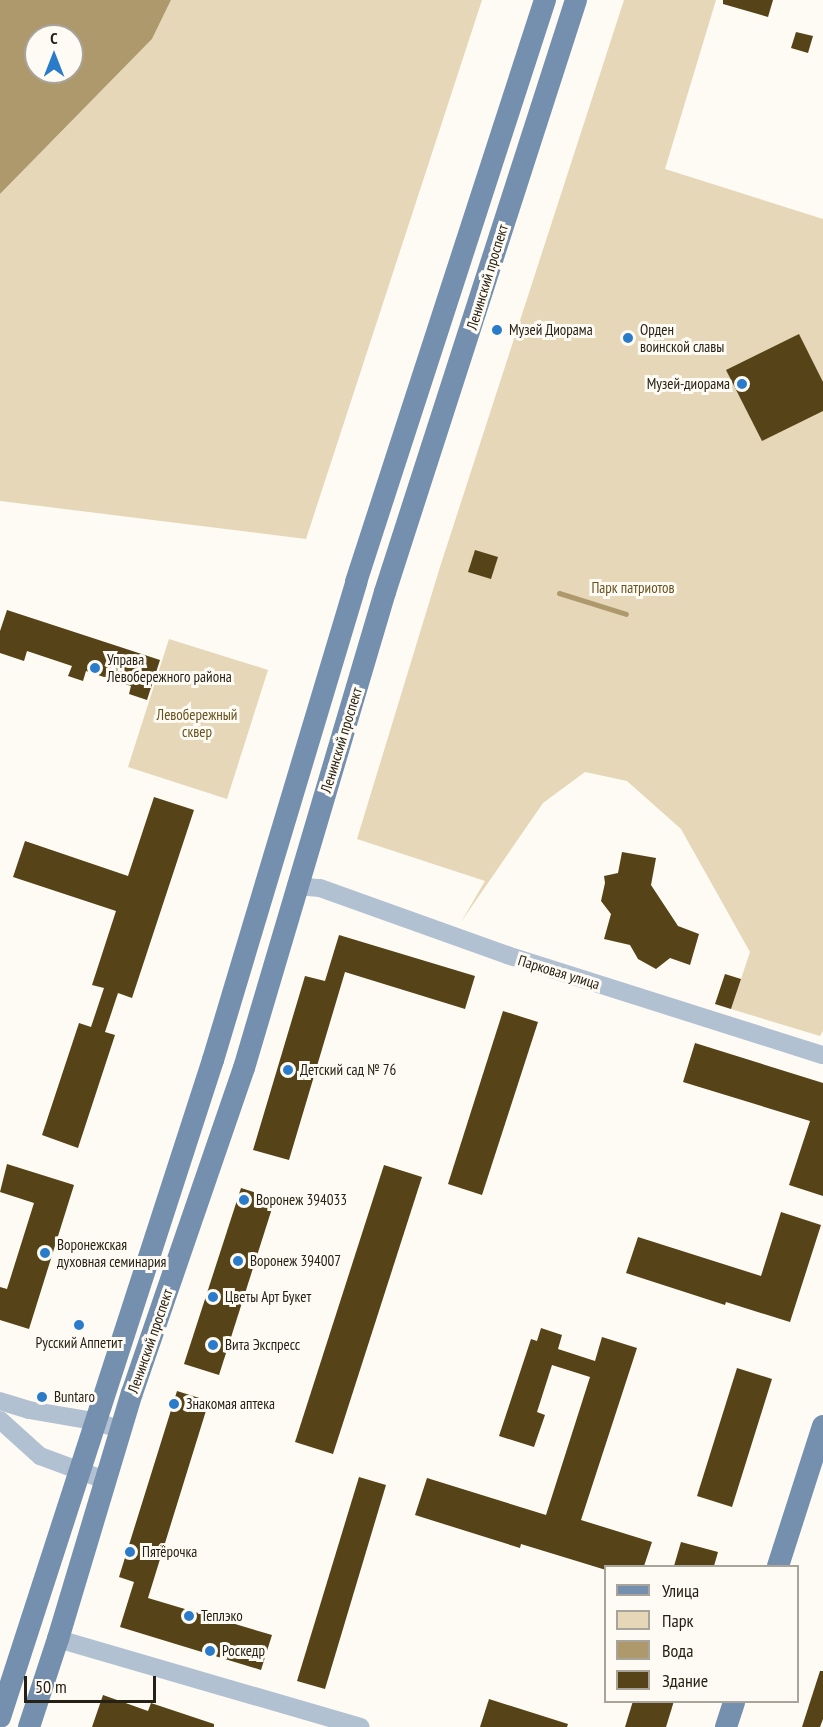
<!DOCTYPE html>
<meta charset="utf-8">
<style>
body{margin:0}
#map{position:relative;width:823px;height:1727px;overflow:hidden;background:#fefbf4;font-family:"PT Sans Narrow",sans-serif}
div>[style]{position:absolute}
[style*='--x']{left:calc(var(--x)*1px);top:calc(var(--y)*1px);width:calc(var(--w)*1px);rotate:calc(var(--a)*1deg)}
.green>*{inset:0;background:#e5d7b8}
.water>*{inset:0;background:#ae996d}
.stream>*{height:5px;margin:-2.5px;padding:0 2.5px;transform-origin:2.5px;border-radius:2.5px;background:#ae996d}
.building>*{inset:0;background:#564317}
.minor>*{height:18px;margin:-9px;padding:0 9px;transform-origin:9px;border-radius:9px;background:#b2c1d2}
.major>*{height:22px;margin:-11px;padding:0 11px;transform-origin:11px;border-radius:11px;background:#7490ae}
.dots>*{width:16px;height:16px;translate:-50% -50%;box-sizing:border-box;border:3px solid #fefbf4;border-radius:50%}
span{translate:-50% -50%;white-space:nowrap;text-align:center;line-height:1.15;-webkit-text-stroke:6px #fefbf4;paint-order:stroke}
.street-label{font-size:15px;color:#272115}
.poi-label{font-size:15px;color:#272115}
.left{translate:0 -50%;text-align:left}
.right{translate:-100% -50%;text-align:right}
.park-label{font-size:15px;color:#68521c}
.legend{position:absolute;left:604px;top:1565px;width:195px;height:138px;box-sizing:border-box;background:#fefbf4;border:2px solid #a8a49b;margin:0;padding:8px 10px;list-style:none;font-size:18px;color:#272115}
.legend li{display:flex;align-items:center;gap:12px;height:30px}
.legend b{width:30px;border:2px solid #a8a49b}
.north{position:absolute;left:24px;top:24px;width:60px;height:60px;box-sizing:border-box;background:#fefbf4;border:2px solid #a8a49b;border-radius:50%;rotate:0deg;font-size:16px;font-weight:700;line-height:24px;text-align:center;color:#272115}
.north::after{content:'';display:block;margin:auto;width:21px;height:27px;background:#2a7bca;clip-path:polygon(50% 0,100% 100%,50% 72%,0 100%)}
.scale{position:absolute;left:24px;top:1676px;width:132px;height:27px;box-sizing:border-box;border:3px solid #272115;border-top:0;padding-left:8px;font-size:18px;line-height:21px;white-space:nowrap;color:#272115;-webkit-text-stroke:4px #fefbf4;paint-order:stroke}
</style>
<div id="map">
<div class="green">
<div style="clip-path:polygon(171px 0,482px 0,306px 539px,0 501px,0 194px,152px 39px)"></div>
<div style="clip-path:polygon(624px 0,716px 0,665px 169px,823px 219px,823px 1031px,820px 1036px,731px 1009px,750px 952px,681px 829px,627px 781px,585px 772px,543px 803px,461px 922px,485px 881px,357px 839px,440px 567px)"></div>
<div style="clip-path:polygon(169px 639px,268px 670px,227px 799px,128px 767px)"></div>
</div>
<div class="water">
<div style="clip-path:polygon(evenodd,0 0,171px 0,152px 39px,0 194px,0 0,36px 36px,72px 36px,72px 72px,36px 72px,36px 36px)"></div>
</div>
<div class="stream">
<div style="--x:559;--y:593;--w:70;--a:17.4"></div>
</div>
<div class="building">
<div style="clip-path:polygon(723px 0,773px 0,768px 17px,723px 4px)"></div>
<div style="clip-path:polygon(796px 32px,813px 36px,808px 53px,791px 48px)"></div>
<div style="clip-path:polygon(799px 334px,823px 382px,823px 411px,762px 441px,726px 370px)"></div>
<div style="clip-path:polygon(475px 550px,498px 557px,491px 579px,468px 572px)"></div>
<div style="clip-path:polygon(7px 610px,160px 660px,147px 700px,129px 694px,131px 686px,86px 671px,83px 681px,68px 676px,72px 666px,27px 651px,24px 661px,0 653px,0 631px)"></div>
<div style="clip-path:polygon(154px 797px,194px 810px,132px 998px,118px 993px,105px 1032px,115px 1035px,78px 1148px,42px 1135px,79px 1023px,91px 1027px,104px 988px,92px 985px,116px 911px,13px 877px,25px 841px,128px 876px)"></div>
<div style="clip-path:polygon(622px 852px,656px 858px,651px 885px,678px 926px,699px 934px,690px 965px,670px 958px,656px 969px,638px 959px,630px 945px,604px 939px,611px 914px,601px 901px,605px 883px,604px 876px,618px 873px)"></div>
<div style="clip-path:polygon(339px 935px,475px 976px,465px 1009px,345px 972px,289px 1160px,253px 1150px,305px 976px,325px 981px)"></div>
<div style="clip-path:polygon(725px 974px,741px 979px,731px 1009px,715px 1004px)"></div>
<div style="clip-path:polygon(503px 1011px,538px 1022px,482px 1195px,448px 1184px)"></div>
<div style="clip-path:polygon(695px 1043px,823px 1083px,823px 1196px,789px 1185px,810px 1121px,683px 1082px)"></div>
<div style="clip-path:polygon(7px 1164px,74px 1185px,29px 1329px,0 1320px,0 1287px,7px 1289px,34px 1203px,0 1192px)"></div>
<div style="clip-path:polygon(384px 1165px,422px 1177px,333px 1454px,295px 1442px)"></div>
<div style="clip-path:polygon(241px 1188px,275px 1199px,219px 1375px,184px 1364px)"></div>
<div style="clip-path:polygon(781px 1212px,821px 1225px,790px 1322px,726px 1302px,725px 1305px,626px 1273px,638px 1237px,761px 1276px)"></div>
<div style="clip-path:polygon(541px 1328px,562px 1335px,558px 1349px,595px 1361px,602px 1337px,637px 1348px,581px 1520px,652px 1542px,644px 1566px,606px 1566px,606px 1570px,521px 1544px,520px 1548px,415px 1515px,427px 1478px,546px 1515px,590px 1377px,552px 1365px,537px 1412px,545px 1415px,534px 1447px,499px 1436px,531px 1339px,537px 1341px)"></div>
<div style="clip-path:polygon(737px 1368px,772px 1379px,732px 1507px,697px 1496px)"></div>
<div style="clip-path:polygon(177px 1391px,209px 1401px,148px 1598px,272px 1635px,261px 1670px,120px 1627px,134px 1582px,119px 1577px)"></div>
<div style="clip-path:polygon(359px 1477px,386px 1485px,325px 1689px,297px 1681px)"></div>
<div style="clip-path:polygon(681px 1542px,718px 1552px,714px 1566px,674px 1566px)"></div>
<div style="clip-path:polygon(820px 1671px,823px 1671px,823px 1719px,820px 1727px,802px 1727px)"></div>
<div style="clip-path:polygon(103px 1695px,148px 1711px,151px 1703px,214px 1724px,214px 1727px,92px 1727px)"></div>
<div style="clip-path:polygon(489px 1699px,568px 1724px,567px 1727px,480px 1727px)"></div>
<div style="clip-path:polygon(633px 1701px,674px 1701px,666px 1727px,625px 1727px)"></div>
</div>
<div class="minor">
<div style="--x:296;--y:886;--w:24;--a:5"></div>
<div style="--x:320;--y:888;--w:199;--a:19.7"></div>
<div style="--x:507;--y:955;--w:331;--a:17.6"></div>
<div style="--x:0;--y:1401;--w:30;--a:17"></div>
<div style="--x:29;--y:1410;--w:66;--a:9.6"></div>
<div style="--x:94;--y:1421;--w:28;--a:18"></div>
<div style="--x:0;--y:1420;--w:54;--a:42"></div>
<div style="--x:40;--y:1456;--w:69;--a:20.3"></div>
<div style="--x:58;--y:1639;--w:315;--a:16.2"></div>
</div>
<div class="major">
<div style="--x:778;--y:1566;--w:147;--a:-72.2"></div>
<div style="--x:0;--y:1717;--w:691;--a:-72.04"></div>
<div style="--x:213;--y:1060;--w:499;--a:-73.3"></div>
<div style="--x:356;--y:582;--w:612;--a:-72.01"></div>
<div style="--x:29;--y:1727;--w:93;--a:-71.8"></div>
<div style="--x:58;--y:1639;--w:257;--a:-73.3"></div>
<div style="--x:132;--y:1393;--w:344;--a:-71"></div>
<div style="--x:244;--y:1068;--w:496;--a:-73.5"></div>
<div style="--x:385;--y:592;--w:622;--a:-72.12"></div>
<div style="--x:726;--y:1727;--w:26;--a:-72"></div>
</div>
<div class="dots">
<div style="left:497px;top:330px;background:#2a7bca"></div>
<div style="left:628px;top:338px;background:#2a7bca"></div>
<div style="left:742px;top:384px;background:#2a7bca"></div>
<div style="left:95px;top:668px;background:#2a7bca"></div>
<div style="left:288px;top:1070px;background:#2a7bca"></div>
<div style="left:244px;top:1200px;background:#2a7bca"></div>
<div style="left:45px;top:1253px;background:#2a7bca"></div>
<div style="left:238px;top:1261px;background:#2a7bca"></div>
<div style="left:213px;top:1297px;background:#2a7bca"></div>
<div style="left:79px;top:1325px;background:#2a7bca"></div>
<div style="left:213px;top:1345px;background:#2a7bca"></div>
<div style="left:42px;top:1397px;background:#2a7bca"></div>
<div style="left:174px;top:1404px;background:#2a7bca"></div>
<div style="left:130px;top:1552px;background:#2a7bca"></div>
<div style="left:189px;top:1616px;background:#2a7bca"></div>
<div style="left:210px;top:1651px;background:#2a7bca"></div>
</div>
<div class="street-label">
<span style="left:487px;top:277px;rotate:-73deg">Ленинский проспект</span>
<span style="left:341px;top:740px;rotate:-73deg">Ленинский проспект</span>
<span style="left:559px;top:972px;rotate:17deg">Парковая улица</span>
<span style="left:150px;top:1341px;rotate:-71deg">Ленинский проспект</span>
</div>
<div class="poi-label">
<span class="left" style="left:640px;top:338px">Орден<br>воинской славы</span>
<span class="left" style="left:509px;top:330px">Музей Диорама</span>
<span class="right" style="left:730px;top:384px">Музей-диорама</span>
<span class="left" style="left:107px;top:668px">Управа<br>Левобережного района</span>
<span class="left" style="left:300px;top:1070px">Детский сад № 76</span>
<span class="left" style="left:256px;top:1200px">Воронеж 394033</span>
<span class="left" style="left:57px;top:1253px">Воронежская<br>духовная семинария</span>
<span class="left" style="left:250px;top:1261px">Воронеж 394007</span>
<span class="left" style="left:225px;top:1297px">Цветы Арт Букет</span>
<span style="left:79px;top:1343px">Русский Аппетит</span>
<span class="left" style="left:225px;top:1345px">Вита Экспресс</span>
<span class="left" style="left:54px;top:1397px">Buntaro</span>
<span class="left" style="left:186px;top:1404px">Знакомая аптека</span>
<span class="left" style="left:142px;top:1552px">Пятёрочка</span>
<span class="left" style="left:201px;top:1616px">Теплэко</span>
<span class="left" style="left:222px;top:1651px">Роскедр</span>
</div>
<div class="park-label">
<span style="left:633px;top:588px">Парк патриотов</span>
<span style="left:197px;top:723px">Левобережный<br>сквер</span>
</div>
<ul class="legend">
<li><b style="height:8px;background:#7490ae"></b>Улица</li>
<li><b style="height:16px;background:#e5d7b8"></b>Парк</li>
<li><b style="height:16px;background:#ae996d"></b>Вода</li>
<li><b style="height:16px;background:#564317"></b>Здание</li>
</ul>
<div class="north">С</div>
<div class="scale">50 m</div>
</div>
